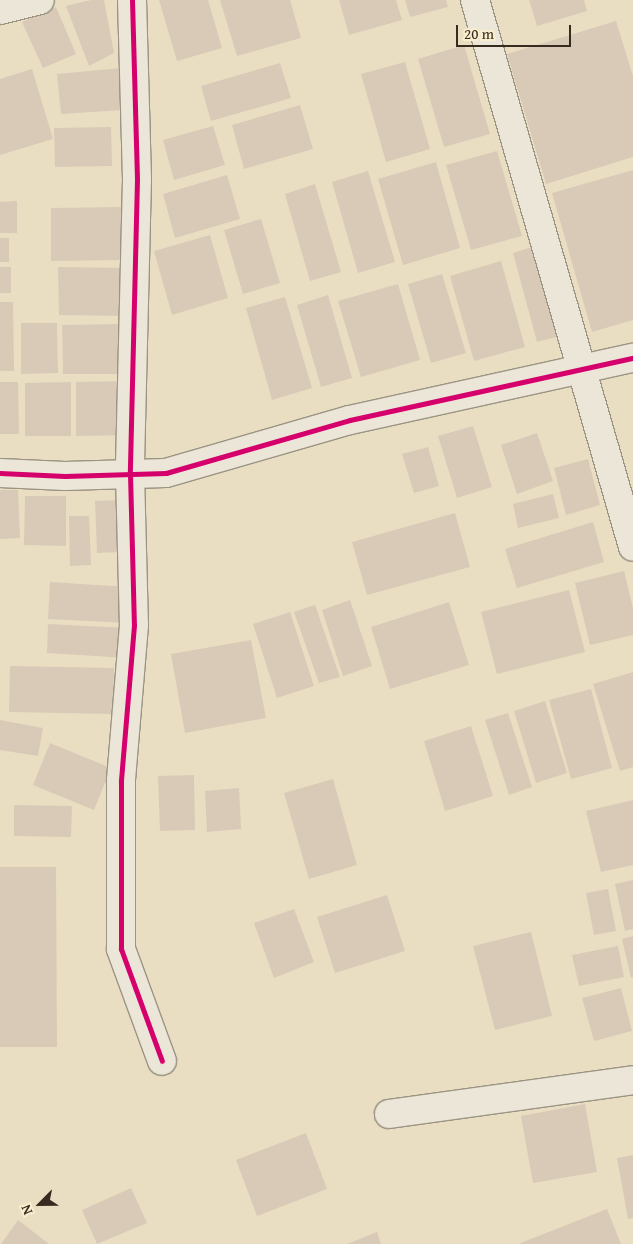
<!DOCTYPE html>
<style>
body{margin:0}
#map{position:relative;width:633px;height:1244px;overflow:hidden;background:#e9dec2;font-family:"Gentium Book Plus",serif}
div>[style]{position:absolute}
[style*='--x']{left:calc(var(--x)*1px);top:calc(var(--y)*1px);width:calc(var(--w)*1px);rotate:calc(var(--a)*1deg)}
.building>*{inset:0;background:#d9cab8}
.roads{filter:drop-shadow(1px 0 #9b9483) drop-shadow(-1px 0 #9b9483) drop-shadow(0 1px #9b9483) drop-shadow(0 -1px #9b9483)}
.street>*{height:28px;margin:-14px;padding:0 14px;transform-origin:14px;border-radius:14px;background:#ece6d8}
.cycleway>*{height:5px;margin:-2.5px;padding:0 2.5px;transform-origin:2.5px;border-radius:2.5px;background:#d6006c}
span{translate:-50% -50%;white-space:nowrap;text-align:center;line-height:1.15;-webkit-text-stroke:4px #faeece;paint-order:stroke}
.north{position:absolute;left:15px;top:1179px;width:50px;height:50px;-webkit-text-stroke:4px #faeece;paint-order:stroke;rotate:247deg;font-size:14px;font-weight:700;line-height:20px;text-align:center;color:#372b20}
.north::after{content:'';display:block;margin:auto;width:18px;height:22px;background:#372b20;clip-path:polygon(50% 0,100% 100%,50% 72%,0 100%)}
.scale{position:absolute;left:456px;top:25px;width:115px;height:22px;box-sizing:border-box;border:2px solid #372b20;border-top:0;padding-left:6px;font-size:15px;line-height:18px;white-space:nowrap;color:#372b20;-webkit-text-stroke:4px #faeece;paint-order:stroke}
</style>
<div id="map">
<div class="building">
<div style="clip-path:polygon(91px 0,104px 0,114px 53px,89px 66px,66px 6px)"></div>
<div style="clip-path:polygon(159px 0,208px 0,222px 48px,177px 61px)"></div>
<div style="clip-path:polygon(220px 0,290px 0,301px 38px,237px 56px)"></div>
<div style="clip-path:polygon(339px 0,396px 0,402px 20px,349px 35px)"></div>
<div style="clip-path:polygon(405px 0,446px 0,448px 7px,410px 17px)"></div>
<div style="clip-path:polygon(529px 0,584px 0,587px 11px,537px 26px)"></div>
<div style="clip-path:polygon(56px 7px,76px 54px,43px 68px,22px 22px)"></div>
<div style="clip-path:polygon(616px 21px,633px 76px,633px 157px,546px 184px,507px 54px)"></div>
<div style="clip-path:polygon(464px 45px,490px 134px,444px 147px,418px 59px)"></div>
<div style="clip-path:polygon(405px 62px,430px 149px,386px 162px,361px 74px)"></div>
<div style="clip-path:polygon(280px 63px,291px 98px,211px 121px,201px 86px)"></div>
<div style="clip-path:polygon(121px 68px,124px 110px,61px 114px,57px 74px)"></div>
<div style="clip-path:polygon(32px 69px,53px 139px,0 155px,0 79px)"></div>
<div style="clip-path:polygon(300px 105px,313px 149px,244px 169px,232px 125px)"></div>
<div style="clip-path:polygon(213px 126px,225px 165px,174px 180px,163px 140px)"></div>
<div style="clip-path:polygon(111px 127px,112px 166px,55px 167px,54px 128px)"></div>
<div style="clip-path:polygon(497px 151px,522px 236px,471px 250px,446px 165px)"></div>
<div style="clip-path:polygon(436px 162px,460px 248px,403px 265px,378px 179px)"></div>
<div style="clip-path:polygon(633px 170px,633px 320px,592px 332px,552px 193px)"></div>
<div style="clip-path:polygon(368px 171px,395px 262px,358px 273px,332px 182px)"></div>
<div style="clip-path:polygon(227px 175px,240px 219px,175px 238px,163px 194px)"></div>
<div style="clip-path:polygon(315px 184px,341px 272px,310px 281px,285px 194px)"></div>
<div style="clip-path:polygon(17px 201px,17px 233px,0 233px,0 202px)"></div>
<div style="clip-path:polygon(122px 207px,122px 260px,51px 261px,51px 208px)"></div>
<div style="clip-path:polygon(261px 219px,280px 283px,243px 294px,224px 230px)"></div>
<div style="clip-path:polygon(210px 235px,228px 298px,172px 315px,154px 251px)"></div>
<div style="clip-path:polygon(0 238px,9px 238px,9px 262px,0 262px)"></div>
<div style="clip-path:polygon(535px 246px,560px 336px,537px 342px,513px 253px)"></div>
<div style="clip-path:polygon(501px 261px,525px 347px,474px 361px,450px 276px)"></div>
<div style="clip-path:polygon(0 267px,11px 267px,11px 293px,0 293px)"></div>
<div style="clip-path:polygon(58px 267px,127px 268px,127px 316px,59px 315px)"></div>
<div style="clip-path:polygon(442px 274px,466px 353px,431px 363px,408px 284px)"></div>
<div style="clip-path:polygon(398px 284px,420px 360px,361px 377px,338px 301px)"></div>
<div style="clip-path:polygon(328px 295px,352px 378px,321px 387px,297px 305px)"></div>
<div style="clip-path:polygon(285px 297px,312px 388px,272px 400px,246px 308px)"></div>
<div style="clip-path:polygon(0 302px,13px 302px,14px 371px,0 371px)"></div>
<div style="clip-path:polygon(21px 323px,57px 323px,58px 373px,21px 374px)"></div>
<div style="clip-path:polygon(124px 324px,124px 374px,63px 374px,62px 325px)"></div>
<div style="clip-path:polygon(127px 381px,128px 435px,76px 436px,76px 382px)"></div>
<div style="clip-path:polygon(0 382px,18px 382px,19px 434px,0 434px)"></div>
<div style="clip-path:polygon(71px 382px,71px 436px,25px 436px,25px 383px)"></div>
<div style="clip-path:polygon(473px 426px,492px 487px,457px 498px,438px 436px)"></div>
<div style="clip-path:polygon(537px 433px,553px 481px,517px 494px,501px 445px)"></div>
<div style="clip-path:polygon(428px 447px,439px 486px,414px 493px,402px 454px)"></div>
<div style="clip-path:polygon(588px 459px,600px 505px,566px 515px,554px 468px)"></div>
<div style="clip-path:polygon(0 490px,18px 490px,20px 538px,0 539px)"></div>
<div style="clip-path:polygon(553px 494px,559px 518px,518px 528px,513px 504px)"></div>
<div style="clip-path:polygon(25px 496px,66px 496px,66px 546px,24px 545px)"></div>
<div style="clip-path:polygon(121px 500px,122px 552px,97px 553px,95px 501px)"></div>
<div style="clip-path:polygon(455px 513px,470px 567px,367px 595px,352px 542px)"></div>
<div style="clip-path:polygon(69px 516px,89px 516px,91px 565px,70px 566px)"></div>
<div style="clip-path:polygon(593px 522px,604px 562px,517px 588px,505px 549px)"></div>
<div style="clip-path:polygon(624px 571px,633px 608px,633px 635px,590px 645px,575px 583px)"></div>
<div style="clip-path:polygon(50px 582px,129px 587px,127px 623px,48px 619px)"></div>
<div style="clip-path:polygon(569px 590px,585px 652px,497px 674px,481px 612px)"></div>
<div style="clip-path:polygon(350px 600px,372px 666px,343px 676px,322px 610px)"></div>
<div style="clip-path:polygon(449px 602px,469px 665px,390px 689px,371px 627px)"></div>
<div style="clip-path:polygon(315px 605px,340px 677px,319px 683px,294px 612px)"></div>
<div style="clip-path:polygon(290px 612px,314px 686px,277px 698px,253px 624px)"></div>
<div style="clip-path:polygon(48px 624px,127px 628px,126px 658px,47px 653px)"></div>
<div style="clip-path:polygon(251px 640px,266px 718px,185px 733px,171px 654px)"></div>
<div style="clip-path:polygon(10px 666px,114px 668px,113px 714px,9px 712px)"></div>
<div style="clip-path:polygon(633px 672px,633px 767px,620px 771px,593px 684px)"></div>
<div style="clip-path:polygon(591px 689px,612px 768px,571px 779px,549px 700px)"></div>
<div style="clip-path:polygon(545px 701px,567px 773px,536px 783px,514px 711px)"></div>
<div style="clip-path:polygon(508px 713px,532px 787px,509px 795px,485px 720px)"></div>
<div style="clip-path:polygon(0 720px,43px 728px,38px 756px,0 750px)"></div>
<div style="clip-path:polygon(471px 726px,493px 796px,445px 811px,424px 741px)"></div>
<div style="clip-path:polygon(50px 743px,111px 768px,94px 810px,33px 785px)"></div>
<div style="clip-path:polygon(194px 775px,195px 830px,160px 831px,158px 776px)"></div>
<div style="clip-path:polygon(333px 779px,357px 865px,309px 879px,284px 793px)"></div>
<div style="clip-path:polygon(239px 788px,241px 829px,207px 832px,205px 791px)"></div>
<div style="clip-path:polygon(633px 800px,633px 865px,601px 872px,586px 811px)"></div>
<div style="clip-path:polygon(14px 805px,72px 806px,71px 837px,14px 836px)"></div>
<div style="clip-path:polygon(0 867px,56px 867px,57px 1047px,0 1047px)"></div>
<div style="clip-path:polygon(633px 880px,633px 929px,625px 931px,615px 884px)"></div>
<div style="clip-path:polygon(608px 889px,616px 931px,594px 935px,586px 893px)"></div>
<div style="clip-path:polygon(387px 895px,405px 951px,335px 973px,317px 917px)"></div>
<div style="clip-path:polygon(294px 909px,314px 962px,274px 978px,254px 923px)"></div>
<div style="clip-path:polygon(531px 932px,552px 1016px,495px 1030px,473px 946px)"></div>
<div style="clip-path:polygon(633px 936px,633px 977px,631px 978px,622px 939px)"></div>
<div style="clip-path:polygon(618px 946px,624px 977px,579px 986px,572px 955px)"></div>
<div style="clip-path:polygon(621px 988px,632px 1031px,594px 1041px,582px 998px)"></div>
<div style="clip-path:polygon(585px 1104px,597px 1172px,533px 1183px,521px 1116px)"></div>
<div style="clip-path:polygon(306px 1133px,327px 1189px,257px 1216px,236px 1160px)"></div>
<div style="clip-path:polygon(633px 1155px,633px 1218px,628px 1219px,617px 1158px)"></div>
<div style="clip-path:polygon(131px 1188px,147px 1223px,97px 1244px,82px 1210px)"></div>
<div style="clip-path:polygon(607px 1209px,621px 1244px,518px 1244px)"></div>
<div style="clip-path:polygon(18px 1220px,49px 1244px,1px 1244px)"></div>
<div style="clip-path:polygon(377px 1232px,381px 1244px,347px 1244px)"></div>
</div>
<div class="roads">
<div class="street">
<div style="--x:132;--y:0;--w:179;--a:88.4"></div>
<div style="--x:137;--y:179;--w:295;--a:91.4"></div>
<div style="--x:130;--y:474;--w:151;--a:88.5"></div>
<div style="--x:134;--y:625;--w:157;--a:94.8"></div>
<div style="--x:121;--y:781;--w:168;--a:90"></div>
<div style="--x:121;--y:949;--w:119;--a:69.9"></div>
<div style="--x:475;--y:0;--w:569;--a:73.89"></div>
<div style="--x:0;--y:10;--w:41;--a:-14"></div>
<div style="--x:0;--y:473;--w:65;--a:2.6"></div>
<div style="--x:65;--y:476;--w:101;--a:-1.7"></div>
<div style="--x:166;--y:473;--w:191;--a:-16.1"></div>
<div style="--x:350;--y:420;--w:290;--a:-12.4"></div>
<div style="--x:389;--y:1114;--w:246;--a:-7.9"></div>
</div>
</div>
<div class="cycleway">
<div style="--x:132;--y:0;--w:179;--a:88.4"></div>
<div style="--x:137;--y:179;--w:295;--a:91.4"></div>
<div style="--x:130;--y:474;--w:151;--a:88.5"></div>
<div style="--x:134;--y:625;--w:157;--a:94.8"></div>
<div style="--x:121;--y:781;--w:168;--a:90"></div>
<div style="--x:121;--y:949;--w:119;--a:69.9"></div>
<div style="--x:0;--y:473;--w:65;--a:2.6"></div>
<div style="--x:65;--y:476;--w:101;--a:-1.7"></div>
<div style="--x:166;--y:473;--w:191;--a:-16.1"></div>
<div style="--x:350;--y:420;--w:290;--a:-12.4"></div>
</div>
<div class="north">N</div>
<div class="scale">20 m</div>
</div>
